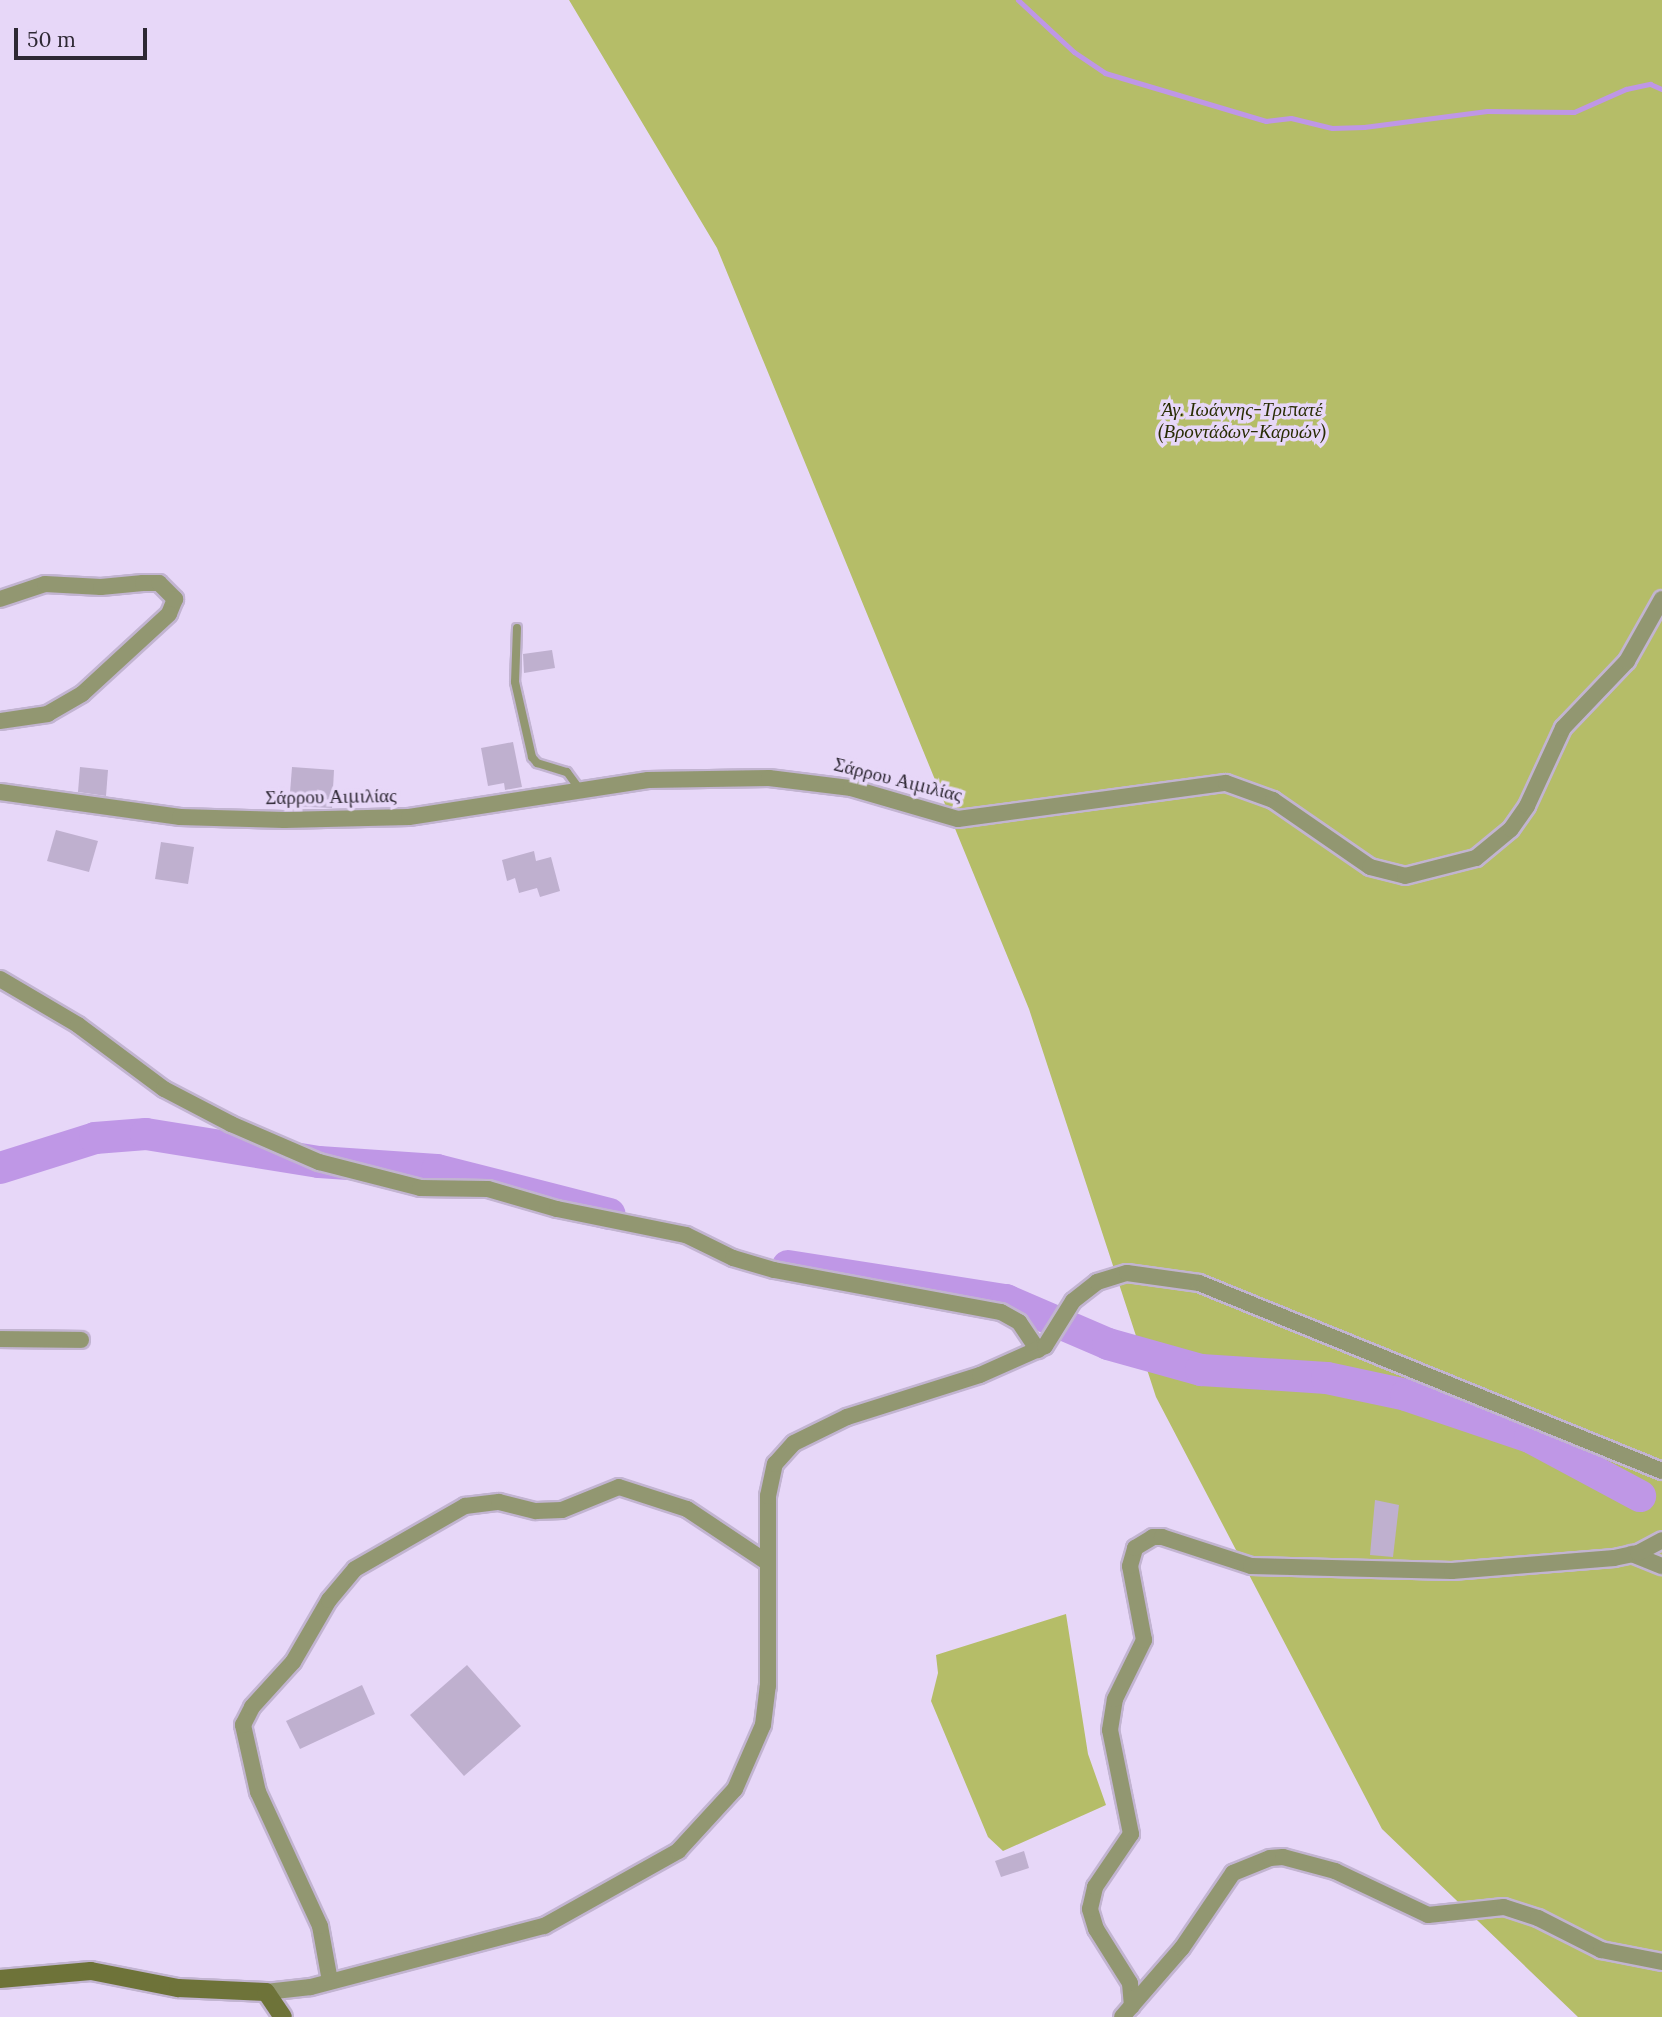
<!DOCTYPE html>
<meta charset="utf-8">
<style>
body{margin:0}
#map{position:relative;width:1662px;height:2017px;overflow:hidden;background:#e7d7f8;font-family:Lora,serif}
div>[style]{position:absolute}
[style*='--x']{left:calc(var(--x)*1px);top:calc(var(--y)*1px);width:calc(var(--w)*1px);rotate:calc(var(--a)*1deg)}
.green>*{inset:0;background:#b5bd68}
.stream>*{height:5px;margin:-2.5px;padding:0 2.5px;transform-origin:2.5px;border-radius:2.5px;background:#bf97e6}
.river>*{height:32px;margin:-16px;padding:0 16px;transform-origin:16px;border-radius:16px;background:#bf97e6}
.building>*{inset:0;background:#bfb0cf}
.roads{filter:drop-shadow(2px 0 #c2b4d1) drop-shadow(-2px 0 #c2b4d1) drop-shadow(0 2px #c2b4d1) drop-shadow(0 -2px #c2b4d1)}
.lane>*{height:8px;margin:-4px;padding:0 4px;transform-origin:4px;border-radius:4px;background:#929771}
.street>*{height:16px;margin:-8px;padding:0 8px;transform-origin:8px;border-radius:8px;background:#929771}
.secondary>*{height:18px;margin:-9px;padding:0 9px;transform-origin:9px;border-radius:9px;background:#6e7339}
span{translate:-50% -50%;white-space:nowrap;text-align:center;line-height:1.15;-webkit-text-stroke:7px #e7d7f8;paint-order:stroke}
.park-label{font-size:19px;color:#292c03;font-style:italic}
.street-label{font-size:19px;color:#2e2834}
.scale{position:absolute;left:14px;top:28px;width:133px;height:32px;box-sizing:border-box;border:4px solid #2e2834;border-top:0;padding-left:9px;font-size:21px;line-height:24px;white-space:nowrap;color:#2e2834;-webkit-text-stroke:5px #e7d7f8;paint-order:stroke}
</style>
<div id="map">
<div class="green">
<div style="clip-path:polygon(569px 0,1662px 0,1662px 2017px,1578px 2017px,1382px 1829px,1156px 1397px,1029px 1009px,717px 248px)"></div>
<div style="clip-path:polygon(1066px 1614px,1088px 1754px,1106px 1805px,1003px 1851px,988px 1837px,931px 1701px,938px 1673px,936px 1655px)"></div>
</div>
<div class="stream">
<div style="--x:1018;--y:0;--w:76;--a:42.9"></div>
<div style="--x:1074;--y:52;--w:37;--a:34"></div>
<div style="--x:1105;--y:73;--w:168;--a:16.6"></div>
<div style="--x:1266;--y:121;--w:25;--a:-7"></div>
<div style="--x:1291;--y:118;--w:42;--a:13.7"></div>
<div style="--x:1332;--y:128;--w:32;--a:-2"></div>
<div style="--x:1364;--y:127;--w:124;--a:-7.4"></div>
<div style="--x:1487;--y:111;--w:87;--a:0.7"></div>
<div style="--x:1574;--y:112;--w:57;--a:-23.9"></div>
<div style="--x:1626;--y:89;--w:25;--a:-12"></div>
<div style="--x:1650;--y:84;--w:13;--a:23"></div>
</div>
<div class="river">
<div style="--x:0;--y:1168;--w:100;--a:-17.5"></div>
<div style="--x:95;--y:1138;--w:51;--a:-4.5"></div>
<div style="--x:146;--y:1134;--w:175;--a:9.2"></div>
<div style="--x:319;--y:1162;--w:118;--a:3.9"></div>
<div style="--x:437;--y:1170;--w:178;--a:14.3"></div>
<div style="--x:788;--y:1266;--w:221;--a:8.9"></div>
<div style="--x:1006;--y:1300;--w:111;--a:23.3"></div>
<div style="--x:1108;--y:1344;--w:97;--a:15.6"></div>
<div style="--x:1201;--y:1370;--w:126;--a:3.6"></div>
<div style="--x:1327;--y:1378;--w:81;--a:12.1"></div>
<div style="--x:1406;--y:1395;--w:131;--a:18.7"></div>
<div style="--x:1530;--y:1437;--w:125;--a:28.2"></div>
</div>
<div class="building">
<div style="clip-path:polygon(552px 650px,555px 668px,524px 673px,523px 654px)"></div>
<div style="clip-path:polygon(513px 742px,522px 787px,505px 790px,504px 783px,488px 786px,481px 748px)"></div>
<div style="clip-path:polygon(80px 767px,108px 770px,106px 796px,78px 792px)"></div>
<div style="clip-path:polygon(292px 767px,334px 770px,332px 808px,289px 806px)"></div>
<div style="clip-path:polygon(56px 830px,98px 841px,89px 872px,47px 861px)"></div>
<div style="clip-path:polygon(161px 842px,194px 847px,188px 884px,155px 879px)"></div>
<div style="clip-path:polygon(534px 851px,536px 861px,551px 857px,560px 891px,540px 897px,537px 888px,519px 893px,515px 878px,507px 881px,502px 860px)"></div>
<div style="clip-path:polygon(1375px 1500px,1399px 1505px,1393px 1557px,1370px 1555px)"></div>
<div style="clip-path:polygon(467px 1665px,521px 1726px,464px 1776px,410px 1715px)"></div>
<div style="clip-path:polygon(362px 1685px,375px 1714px,300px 1749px,286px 1721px)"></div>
<div style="clip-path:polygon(1024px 1851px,1029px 1868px,1001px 1877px,995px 1861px)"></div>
</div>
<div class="roads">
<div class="lane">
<div style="--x:517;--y:628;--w:54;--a:92.1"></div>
<div style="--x:515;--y:682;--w:77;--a:77.2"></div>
<div style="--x:532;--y:757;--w:8;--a:50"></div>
<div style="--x:537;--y:763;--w:31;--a:17"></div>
<div style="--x:567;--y:772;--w:24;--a:54"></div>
</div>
<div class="street">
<div style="--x:0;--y:599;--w:47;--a:-18.4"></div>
<div style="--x:45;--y:584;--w:56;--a:3.1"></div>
<div style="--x:101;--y:587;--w:42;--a:-5.4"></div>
<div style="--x:143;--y:583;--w:16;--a:0"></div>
<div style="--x:159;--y:583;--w:23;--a:45"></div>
<div style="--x:175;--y:599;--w:16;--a:112"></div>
<div style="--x:169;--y:614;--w:118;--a:137.4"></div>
<div style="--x:82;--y:694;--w:39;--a:150"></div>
<div style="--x:48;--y:714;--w:49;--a:171.7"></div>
<div style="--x:0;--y:792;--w:182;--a:7.9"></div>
<div style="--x:180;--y:817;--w:104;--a:1.7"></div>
<div style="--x:284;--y:820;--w:125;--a:-1.4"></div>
<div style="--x:409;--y:817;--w:242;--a:-8.8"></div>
<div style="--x:648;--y:780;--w:121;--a:-0.9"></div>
<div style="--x:769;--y:778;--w:83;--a:7"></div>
<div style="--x:851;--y:788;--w:111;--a:16.2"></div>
<div style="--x:958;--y:819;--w:270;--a:-7.7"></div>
<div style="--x:1226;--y:783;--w:50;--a:19.9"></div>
<div style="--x:1273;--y:800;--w:118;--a:34.6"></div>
<div style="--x:1370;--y:867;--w:36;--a:14"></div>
<div style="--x:1405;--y:876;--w:73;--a:-14.2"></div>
<div style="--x:1476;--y:858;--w:45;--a:-39.6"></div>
<div style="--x:1511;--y:829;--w:28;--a:-55"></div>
<div style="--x:1527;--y:806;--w:86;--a:-65.2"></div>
<div style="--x:1563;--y:728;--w:93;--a:-46.3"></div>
<div style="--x:1627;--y:661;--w:71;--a:-60.6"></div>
<div style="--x:0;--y:979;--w:91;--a:30.5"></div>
<div style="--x:78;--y:1025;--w:107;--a:36.7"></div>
<div style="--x:164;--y:1089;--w:76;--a:27.6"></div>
<div style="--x:231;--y:1124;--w:96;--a:23.4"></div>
<div style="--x:319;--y:1162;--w:104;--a:14.4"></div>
<div style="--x:420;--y:1188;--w:68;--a:0.8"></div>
<div style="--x:488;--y:1189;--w:72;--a:16.2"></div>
<div style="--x:557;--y:1209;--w:132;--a:11.4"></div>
<div style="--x:686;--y:1235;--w:52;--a:26.1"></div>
<div style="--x:733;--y:1258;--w:43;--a:16.3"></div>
<div style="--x:774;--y:1270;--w:231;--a:10.5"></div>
<div style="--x:1001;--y:1312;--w:21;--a:29"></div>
<div style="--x:1019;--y:1322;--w:34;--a:56"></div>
<div style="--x:0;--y:1339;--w:81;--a:0.7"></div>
<div style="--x:1632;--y:1554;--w:32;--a:22"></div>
<div style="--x:330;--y:1981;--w:56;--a:-100.3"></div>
<div style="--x:320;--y:1926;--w:148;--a:-114.8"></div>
<div style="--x:258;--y:1792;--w:69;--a:-102.6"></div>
<div style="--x:243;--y:1725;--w:20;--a:-63"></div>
<div style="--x:252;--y:1707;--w:61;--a:-47.7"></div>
<div style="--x:293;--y:1662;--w:72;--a:-59.9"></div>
<div style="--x:329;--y:1600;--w:40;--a:-50"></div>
<div style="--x:355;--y:1569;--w:127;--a:-29.8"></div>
<div style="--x:465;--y:1506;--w:34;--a:-7"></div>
<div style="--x:499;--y:1502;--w:38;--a:14"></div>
<div style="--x:536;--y:1511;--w:26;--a:-2"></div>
<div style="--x:562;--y:1510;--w:61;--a:-22"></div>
<div style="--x:619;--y:1487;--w:71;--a:17.9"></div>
<div style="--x:687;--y:1509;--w:94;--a:33.7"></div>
<div style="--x:266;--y:1992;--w:45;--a:-6.3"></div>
<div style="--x:311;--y:1987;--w:241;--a:-14.7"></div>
<div style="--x:544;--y:1926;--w:154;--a:-29.2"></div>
<div style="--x:678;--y:1851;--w:84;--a:-47.4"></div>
<div style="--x:735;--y:1789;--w:70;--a:-66.4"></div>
<div style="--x:763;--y:1725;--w:39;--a:-83"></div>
<div style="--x:768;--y:1686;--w:190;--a:-90"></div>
<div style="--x:768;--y:1496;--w:33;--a:-78"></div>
<div style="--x:775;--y:1464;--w:28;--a:-48"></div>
<div style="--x:794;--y:1443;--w:59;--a:-26.1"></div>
<div style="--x:847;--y:1417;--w:139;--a:-17.5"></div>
<div style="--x:980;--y:1375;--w:71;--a:-24"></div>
<div style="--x:1045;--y:1346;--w:53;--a:-58.1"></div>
<div style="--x:1073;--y:1301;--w:31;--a:-38"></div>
<div style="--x:1097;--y:1282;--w:31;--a:-17"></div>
<div style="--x:1127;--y:1273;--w:73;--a:7.9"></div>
<div style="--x:1199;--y:1283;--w:500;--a:22.1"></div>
<div style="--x:1132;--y:2006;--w:23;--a:-95"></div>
<div style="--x:1130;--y:1983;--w:64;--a:-122.2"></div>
<div style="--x:1096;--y:1929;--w:21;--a:-107"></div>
<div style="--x:1090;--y:1909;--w:23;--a:-77"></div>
<div style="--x:1095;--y:1887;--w:64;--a:-55.8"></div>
<div style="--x:1131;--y:1834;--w:106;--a:-101.4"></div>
<div style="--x:1110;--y:1730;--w:31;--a:-81"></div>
<div style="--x:1115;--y:1699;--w:66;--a:-63.8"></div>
<div style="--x:1144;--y:1640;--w:75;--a:-100.7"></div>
<div style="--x:1130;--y:1566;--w:19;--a:-74"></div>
<div style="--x:1135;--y:1548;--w:21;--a:-31"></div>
<div style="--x:1153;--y:1537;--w:9;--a:0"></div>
<div style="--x:1162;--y:1537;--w:94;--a:18"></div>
<div style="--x:1251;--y:1566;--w:201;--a:1.4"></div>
<div style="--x:1452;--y:1571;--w:163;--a:-4.6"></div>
<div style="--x:1614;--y:1558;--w:25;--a:-12"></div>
<div style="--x:1638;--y:1553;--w:27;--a:-28"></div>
<div style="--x:1122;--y:2017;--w:91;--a:-49"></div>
<div style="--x:1182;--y:1948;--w:91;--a:-55.8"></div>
<div style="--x:1233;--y:1873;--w:40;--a:-22"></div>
<div style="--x:1270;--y:1858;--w:13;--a:-4"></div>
<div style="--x:1283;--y:1857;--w:54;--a:15.1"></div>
<div style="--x:1335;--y:1871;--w:103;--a:25.3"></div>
<div style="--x:1428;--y:1915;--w:76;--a:-6"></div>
<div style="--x:1504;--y:1907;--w:36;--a:18"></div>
<div style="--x:1538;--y:1918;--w:71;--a:26.9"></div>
<div style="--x:1601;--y:1950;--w:62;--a:11.1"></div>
</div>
<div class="secondary">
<div style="--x:0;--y:1979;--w:91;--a:-5"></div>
<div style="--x:91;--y:1971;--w:89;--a:11.1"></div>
<div style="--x:178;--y:1988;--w:88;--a:2.6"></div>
<div style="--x:266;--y:1992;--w:30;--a:56"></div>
</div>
</div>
<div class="park-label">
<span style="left:1242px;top:421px">Άγ. Ιωάννης-Τριπατέ<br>(Βροντάδων-Καρυών)</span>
</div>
<div class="street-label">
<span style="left:898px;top:780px;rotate:14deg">Σάρρου Αιμιλίας</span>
<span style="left:331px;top:797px;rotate:-1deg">Σάρρου Αιμιλίας</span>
</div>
<div class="scale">50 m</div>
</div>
